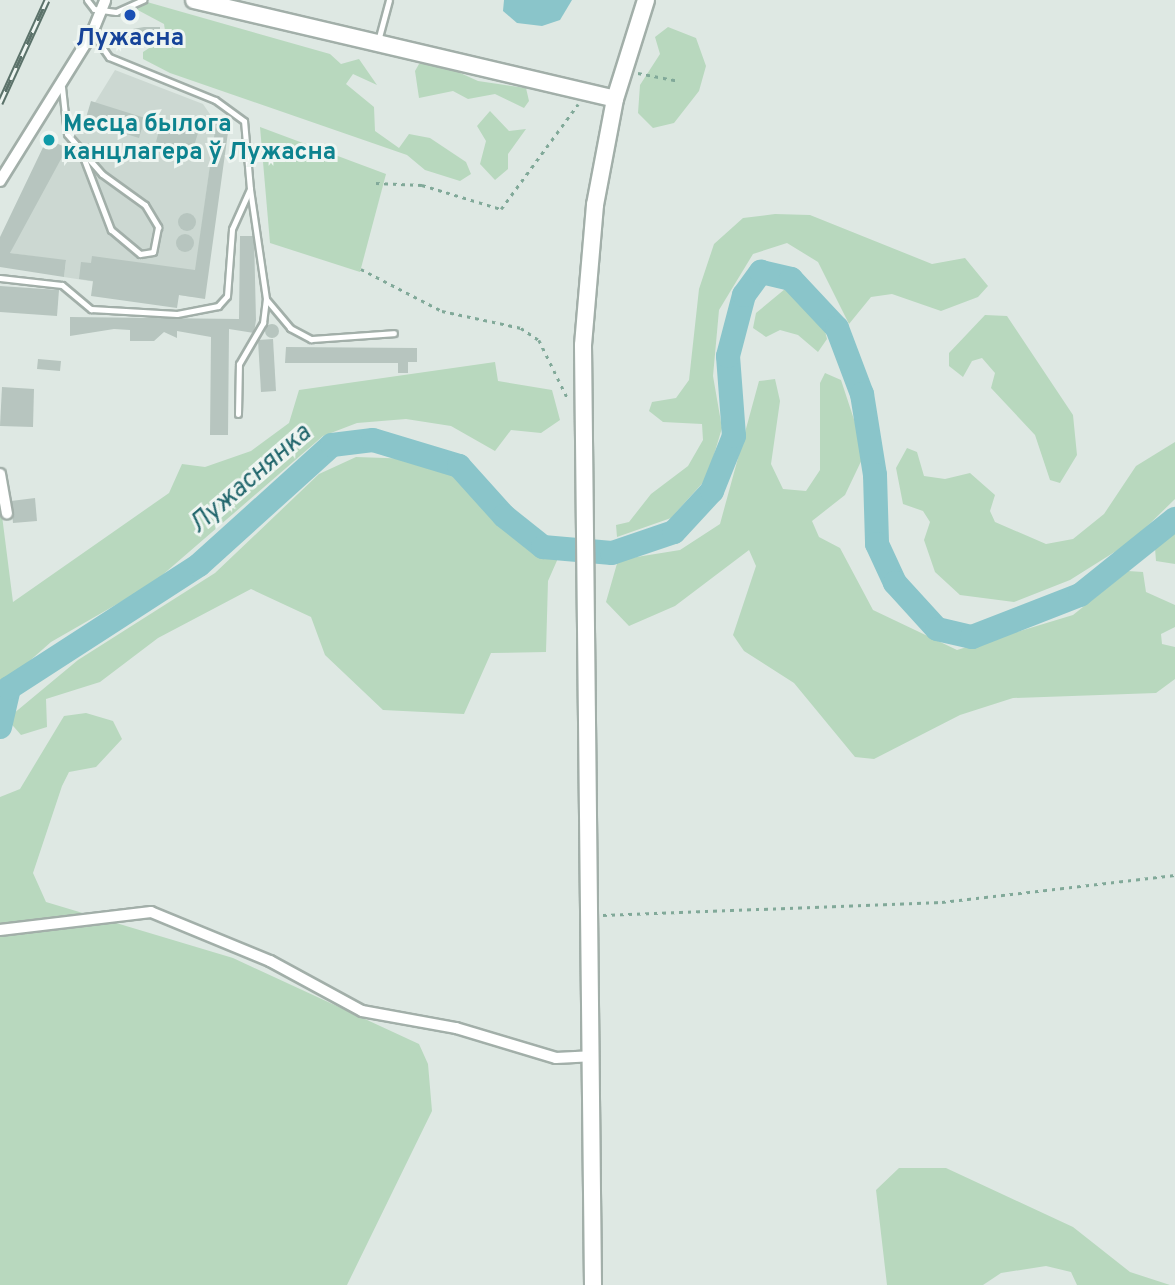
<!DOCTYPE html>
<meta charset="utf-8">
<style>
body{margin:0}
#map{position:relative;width:1175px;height:1285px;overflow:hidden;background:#dee8e3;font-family:Overpass,sans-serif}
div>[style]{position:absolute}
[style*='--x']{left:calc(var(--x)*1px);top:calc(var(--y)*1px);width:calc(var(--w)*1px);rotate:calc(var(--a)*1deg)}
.built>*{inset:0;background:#ccd8d2}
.green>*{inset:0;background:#b8d8be}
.water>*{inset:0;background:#8ac5ca}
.river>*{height:24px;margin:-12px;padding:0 12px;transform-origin:12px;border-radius:12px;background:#8ac5ca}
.building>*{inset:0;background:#b7c5bf}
.round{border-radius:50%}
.path>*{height:2.5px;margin-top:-1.25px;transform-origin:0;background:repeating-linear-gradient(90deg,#81a999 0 3.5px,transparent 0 8.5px)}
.roads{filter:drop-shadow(2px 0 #a2afa9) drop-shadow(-2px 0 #a2afa9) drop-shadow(0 2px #a2afa9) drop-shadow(0 -2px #a2afa9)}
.lane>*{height:5px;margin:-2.5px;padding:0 2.5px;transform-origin:2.5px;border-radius:2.5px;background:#fff}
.street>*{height:10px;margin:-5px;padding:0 5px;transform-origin:5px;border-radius:5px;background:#fff}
.secondary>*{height:16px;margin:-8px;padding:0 8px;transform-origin:8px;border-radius:8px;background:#fff}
.rail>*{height:7px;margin-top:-3.5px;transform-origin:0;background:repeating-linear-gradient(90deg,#eef5f1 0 13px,#5b726a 0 26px);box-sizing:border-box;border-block:2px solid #5b726a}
.dots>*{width:19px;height:19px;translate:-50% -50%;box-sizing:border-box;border:4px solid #eef5f1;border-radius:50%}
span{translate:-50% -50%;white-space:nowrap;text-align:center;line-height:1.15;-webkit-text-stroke:6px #eef5f1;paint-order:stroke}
.transit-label{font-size:24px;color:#164399;font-weight:700}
.culture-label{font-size:24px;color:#0d838f;font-weight:700}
.left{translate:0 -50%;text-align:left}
.water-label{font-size:26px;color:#21666c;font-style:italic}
</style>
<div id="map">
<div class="built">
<div style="clip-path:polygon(115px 70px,203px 104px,216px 123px,192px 297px,64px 277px,66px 261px,10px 253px,27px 214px,17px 209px,47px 139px,67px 148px)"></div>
</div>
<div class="green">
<div style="clip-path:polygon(147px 2px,330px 54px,341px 64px,359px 59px,377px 85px,353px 74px,346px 84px,374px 107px,375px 131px,399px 148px,409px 134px,430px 138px,466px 162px,471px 174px,460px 181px,425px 170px,407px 155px,170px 73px,143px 59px,143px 52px,166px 37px,164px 24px,134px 8px)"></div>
<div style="clip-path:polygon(668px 27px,696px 38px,706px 66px,699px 91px,674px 123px,653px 128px,638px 113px,640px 85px,660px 54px,655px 37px)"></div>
<div style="clip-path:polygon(438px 63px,478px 81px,526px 88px,529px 101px,524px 108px,495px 94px,468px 99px,453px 91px,419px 98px,415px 71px,419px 64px)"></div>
<div style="clip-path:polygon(490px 111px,509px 131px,526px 129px,508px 154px,508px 169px,495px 180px,480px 164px,486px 141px,477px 126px)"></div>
<div style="clip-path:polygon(260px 127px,386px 174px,360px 272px,270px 243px)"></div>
<div style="clip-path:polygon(775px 214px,810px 215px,932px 264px,965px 258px,988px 286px,978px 297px,941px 311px,892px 294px,871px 297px,849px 324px,818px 262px,787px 243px,753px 254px,719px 310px,713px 376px,722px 428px,707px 478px,671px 518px,617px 537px,616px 525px,629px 522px,651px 494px,688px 466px,703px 440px,702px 424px,663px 422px,649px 411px,652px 402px,676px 398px,689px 380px,699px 289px,714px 244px,743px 218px)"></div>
<div style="clip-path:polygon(785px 289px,822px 319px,827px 339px,818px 352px,798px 335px,780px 330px,766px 337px,753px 328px,756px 313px)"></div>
<div style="clip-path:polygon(985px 315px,1007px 316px,1073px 415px,1077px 455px,1060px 483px,1050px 480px,1035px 435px,991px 388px,995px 373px,982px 358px,972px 361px,963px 377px,949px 366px,949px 353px)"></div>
<div style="clip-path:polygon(495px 362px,498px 381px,552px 390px,560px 420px,541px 433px,511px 430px,495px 451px,451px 426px,406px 419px,357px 423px,323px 436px,152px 584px,51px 642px,0 687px,0 500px,13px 602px,169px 493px,182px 464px,205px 467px,251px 451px,289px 423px,299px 390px)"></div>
<div style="clip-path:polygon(825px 373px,841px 380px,865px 453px,845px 495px,812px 521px,819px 537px,840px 548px,873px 610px,957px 650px,1073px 615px,1128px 571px,1143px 572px,1146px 592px,1175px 605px,1175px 627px,1161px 634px,1162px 644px,1175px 647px,1175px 679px,1156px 693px,1013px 698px,960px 715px,874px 759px,855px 757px,794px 683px,744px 651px,733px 635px,756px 566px,749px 550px,675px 606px,629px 626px,606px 602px,618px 560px,680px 550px,720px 524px,759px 381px,775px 379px,780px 401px,771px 464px,783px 489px,806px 491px,820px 470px,820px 383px)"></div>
<div style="clip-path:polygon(1175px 442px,1175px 499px,1132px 541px,1070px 580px,1014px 602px,960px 595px,935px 572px,924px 540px,930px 522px,923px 511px,903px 504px,896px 468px,907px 448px,917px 452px,924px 476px,945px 479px,970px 473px,995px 495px,990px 511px,995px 522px,1046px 544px,1073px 539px,1104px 514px,1136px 466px)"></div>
<div style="clip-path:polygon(356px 457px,443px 460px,485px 493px,514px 529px,559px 556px,548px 581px,546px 652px,491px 653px,464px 714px,383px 710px,325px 655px,311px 617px,251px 589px,158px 638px,100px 682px,46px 699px,47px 727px,21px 735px,7px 719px,78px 660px,215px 573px,319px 474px)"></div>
<div style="clip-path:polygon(1175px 532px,1175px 564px,1156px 561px,1155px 548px)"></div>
<div style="clip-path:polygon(86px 713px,113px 721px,122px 739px,96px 767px,69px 772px,62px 786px,33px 873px,46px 902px,233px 958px,419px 1044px,428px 1064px,432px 1111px,347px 1285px,0 1285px,0 797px,20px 789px,64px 716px)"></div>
<div style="clip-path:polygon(899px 1168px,946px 1168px,1073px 1227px,1130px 1272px,1170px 1285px,1077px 1285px,1071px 1272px,1046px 1266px,1001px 1273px,983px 1285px,887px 1285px,876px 1190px)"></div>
</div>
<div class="water">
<div style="clip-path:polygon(504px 0,572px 0,560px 20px,542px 26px,517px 23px,503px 11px)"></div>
</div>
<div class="river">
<div style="--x:0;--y:727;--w:40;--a:-77"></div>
<div style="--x:9;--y:688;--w:226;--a:-32.9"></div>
<div style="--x:199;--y:565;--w:179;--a:-42.1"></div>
<div style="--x:332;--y:445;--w:41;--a:-7"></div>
<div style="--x:373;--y:440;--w:90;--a:16.8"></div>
<div style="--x:459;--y:466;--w:67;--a:48"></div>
<div style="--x:504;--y:516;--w:50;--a:38.5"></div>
<div style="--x:543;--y:547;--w:69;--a:5"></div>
<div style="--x:612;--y:553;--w:65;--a:-18.7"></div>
<div style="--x:674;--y:532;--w:56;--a:-47.2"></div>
<div style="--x:712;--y:491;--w:59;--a:-68.2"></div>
<div style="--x:734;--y:436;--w:80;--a:-94.3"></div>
<div style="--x:728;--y:356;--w:63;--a:-75.3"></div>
<div style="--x:744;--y:295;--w:29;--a:-54"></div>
<div style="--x:761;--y:272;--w:31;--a:13"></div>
<div style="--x:791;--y:279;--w:67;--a:46.8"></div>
<div style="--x:837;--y:328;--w:71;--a:69.3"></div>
<div style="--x:862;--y:394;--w:82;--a:80.9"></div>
<div style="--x:875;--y:475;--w:69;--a:88.3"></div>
<div style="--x:877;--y:544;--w:43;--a:65.2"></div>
<div style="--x:895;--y:583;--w:62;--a:47.6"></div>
<div style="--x:937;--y:629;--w:36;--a:13"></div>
<div style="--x:972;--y:637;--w:116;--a:-21.3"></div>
<div style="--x:1080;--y:595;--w:122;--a:-38.7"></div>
</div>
<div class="building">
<div style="clip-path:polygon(144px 27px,160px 27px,160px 44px,116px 46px,116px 32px)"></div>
<div style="clip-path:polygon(91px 101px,145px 118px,139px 138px,85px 121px)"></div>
<div style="clip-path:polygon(161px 123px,198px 133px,192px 152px,156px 142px)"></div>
<div style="clip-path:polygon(216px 123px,229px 125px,205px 299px,179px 295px,177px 308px,91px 296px,93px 281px,79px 279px,81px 262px,91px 263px,92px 256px,195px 270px)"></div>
<div style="clip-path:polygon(47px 139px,67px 148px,10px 253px,66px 260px,64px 277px,0 267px,0 237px)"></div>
<div class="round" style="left:178px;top:213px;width:18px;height:18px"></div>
<div class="round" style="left:176px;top:234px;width:18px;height:18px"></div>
<div style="clip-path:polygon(240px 236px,254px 236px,256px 320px,254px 333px,229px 329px,228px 435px,210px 435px,211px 337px,177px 331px,177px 338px,164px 332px,154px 341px,130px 341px,130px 330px,114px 329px,70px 336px,70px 317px,239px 319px)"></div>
<div style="clip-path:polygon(0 286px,59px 290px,57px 316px,0 312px)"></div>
<div class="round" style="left:265px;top:324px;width:14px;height:14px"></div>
<div style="clip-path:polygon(273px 339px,276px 391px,261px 392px,258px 340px)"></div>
<div style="clip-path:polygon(286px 347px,417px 348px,417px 362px,408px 362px,408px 373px,398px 373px,398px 363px,285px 363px)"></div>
<div style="clip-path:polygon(38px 359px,61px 361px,60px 371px,37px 369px)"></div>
<div style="clip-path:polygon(2px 387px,34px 389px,33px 427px,0 426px)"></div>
<div style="clip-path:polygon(35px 498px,37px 521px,13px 523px,11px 501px)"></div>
</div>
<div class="path">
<div style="--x:638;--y:73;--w:42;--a:11"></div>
<div style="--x:376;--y:183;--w:46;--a:2.5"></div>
<div style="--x:422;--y:185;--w:83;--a:16.9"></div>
<div style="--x:501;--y:209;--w:130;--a:-53.7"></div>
<div style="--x:361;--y:269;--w:91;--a:27.4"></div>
<div style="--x:442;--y:311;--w:81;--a:12.1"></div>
<div style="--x:521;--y:328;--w:22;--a:34"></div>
<div style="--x:539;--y:340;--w:66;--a:63.8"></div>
<div style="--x:603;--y:915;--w:339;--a:-2.2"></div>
<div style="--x:942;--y:902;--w:235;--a:-6.6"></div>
</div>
<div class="roads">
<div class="lane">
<div style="--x:87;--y:0;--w:11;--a:52"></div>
<div style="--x:94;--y:9;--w:22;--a:8"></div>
<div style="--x:116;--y:12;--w:30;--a:-24"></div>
<div style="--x:378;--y:41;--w:42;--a:-75"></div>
<div style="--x:62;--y:87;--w:47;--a:83.9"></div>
<div style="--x:67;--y:134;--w:53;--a:48.8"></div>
<div style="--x:102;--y:174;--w:53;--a:35.8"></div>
<div style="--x:145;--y:205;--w:26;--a:59"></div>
<div style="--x:158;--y:227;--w:25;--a:101"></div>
<div style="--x:153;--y:252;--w:13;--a:171"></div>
<div style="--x:140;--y:254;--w:38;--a:-140"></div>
<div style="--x:111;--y:230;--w:87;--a:-110.9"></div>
<div style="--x:250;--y:189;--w:111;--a:81.7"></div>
<div style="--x:266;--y:299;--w:38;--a:50"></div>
<div style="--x:290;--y:328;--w:24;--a:28"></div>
<div style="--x:311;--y:339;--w:83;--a:-4.1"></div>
<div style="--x:0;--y:278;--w:62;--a:6.4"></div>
<div style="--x:62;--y:285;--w:38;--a:40"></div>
<div style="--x:91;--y:309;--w:86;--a:3.3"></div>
<div style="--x:177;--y:314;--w:42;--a:-11"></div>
<div style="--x:218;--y:306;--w:13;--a:-48"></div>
<div style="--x:227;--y:296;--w:67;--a:-85.7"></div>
<div style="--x:232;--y:229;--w:44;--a:-65.8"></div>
<div style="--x:250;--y:189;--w:68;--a:-95"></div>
<div style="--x:244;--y:121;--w:36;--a:-144"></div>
<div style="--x:215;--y:100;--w:114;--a:-157.9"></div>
<div style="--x:109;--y:57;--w:29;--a:-125"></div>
<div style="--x:238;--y:414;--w:50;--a:-88.9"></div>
<div style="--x:239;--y:364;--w:48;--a:-59.7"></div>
<div style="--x:263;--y:323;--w:24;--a:-83"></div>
</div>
<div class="street">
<div style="--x:0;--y:181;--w:174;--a:-58.1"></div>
<div style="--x:92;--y:33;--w:35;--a:-68"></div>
<div style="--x:0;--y:474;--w:40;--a:80"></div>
<div style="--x:0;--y:930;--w:152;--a:-6.8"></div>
<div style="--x:151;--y:912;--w:129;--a:22.4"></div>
<div style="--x:270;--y:961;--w:105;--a:28.5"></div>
<div style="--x:362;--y:1011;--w:96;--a:10.3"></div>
<div style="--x:456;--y:1028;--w:104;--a:16.7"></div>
<div style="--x:556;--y:1058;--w:34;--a:-3"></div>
</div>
<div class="secondary">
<div style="--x:194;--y:0;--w:432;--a:13.2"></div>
<div style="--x:593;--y:1285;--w:940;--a:-90.61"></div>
<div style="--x:583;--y:345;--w:141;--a:-85.1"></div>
<div style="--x:595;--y:205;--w:108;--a:-79.3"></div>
<div style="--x:615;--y:99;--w:104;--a:-72.6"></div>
</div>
</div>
<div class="rail">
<div style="--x:0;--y:103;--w:113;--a:-65.5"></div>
</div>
<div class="dots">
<div style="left:130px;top:15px;background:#1a4fb4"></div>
<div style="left:49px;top:140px;background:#0f9aa8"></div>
</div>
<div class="transit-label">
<span style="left:130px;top:40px">Лужасна</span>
</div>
<div class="culture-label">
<span class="left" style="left:63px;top:140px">Месца былога<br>канцлагера ў Лужасна</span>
</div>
<div class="water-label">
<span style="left:251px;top:480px;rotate:-41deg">Лужаснянка</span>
</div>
</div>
